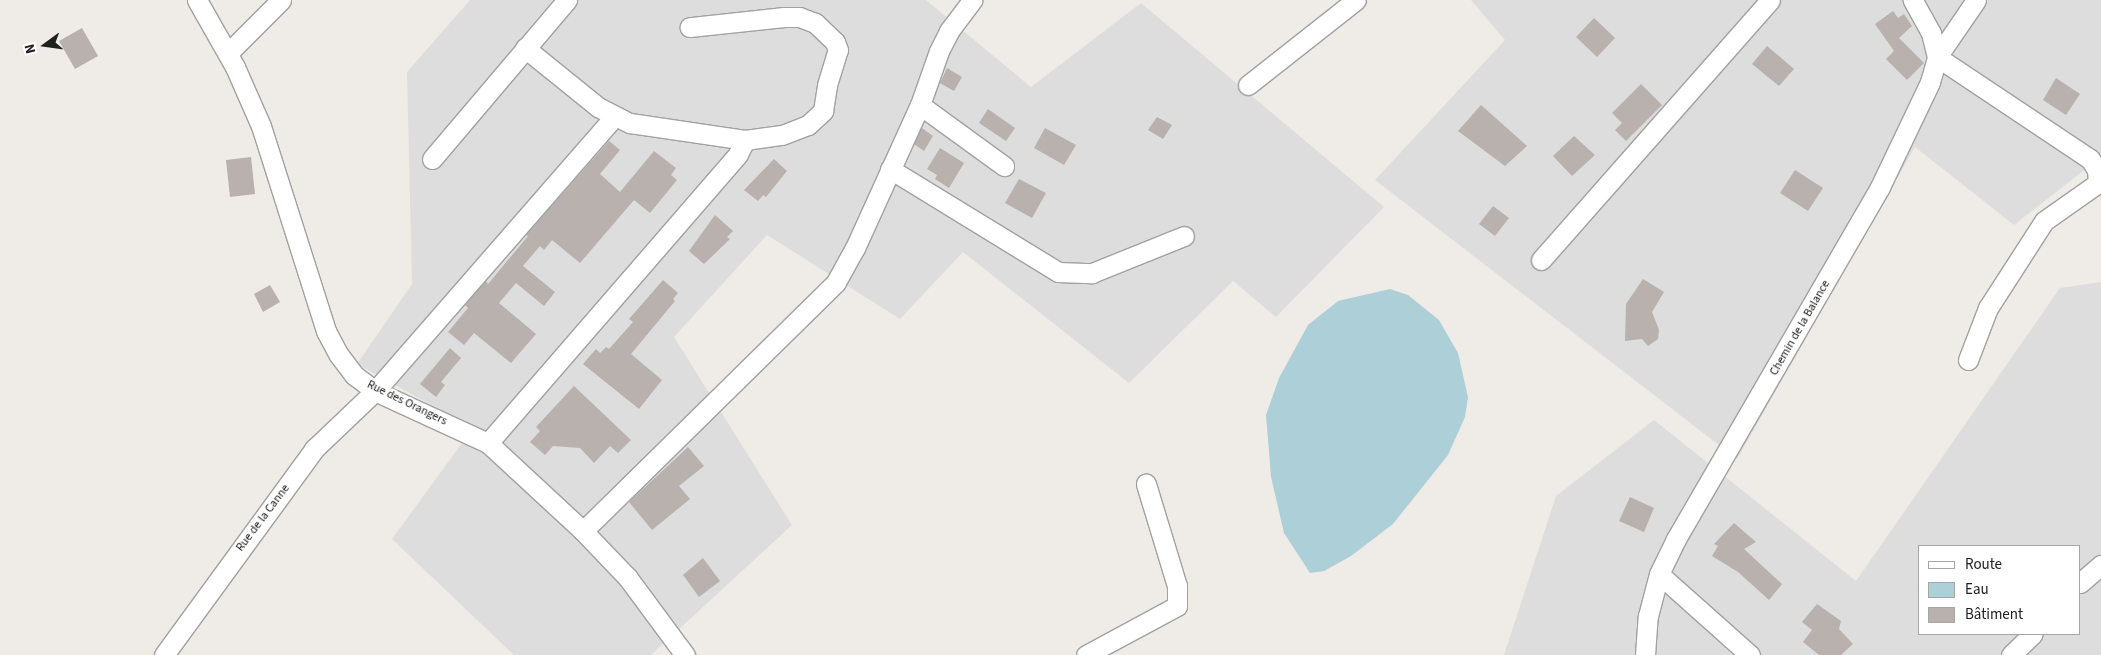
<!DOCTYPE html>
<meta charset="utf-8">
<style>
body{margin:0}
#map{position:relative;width:2101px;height:655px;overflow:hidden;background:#efece7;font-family:"Source Sans 3",sans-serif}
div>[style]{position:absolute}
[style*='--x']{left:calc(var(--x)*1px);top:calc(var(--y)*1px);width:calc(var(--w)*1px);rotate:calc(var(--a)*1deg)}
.residential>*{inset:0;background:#dedddd}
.water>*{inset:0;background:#adcfd7}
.building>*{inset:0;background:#b8b1ad}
.roads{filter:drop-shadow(1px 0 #a1a1a1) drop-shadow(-1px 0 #a1a1a1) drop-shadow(0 1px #a1a1a1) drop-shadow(0 -1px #a1a1a1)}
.minor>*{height:19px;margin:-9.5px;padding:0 9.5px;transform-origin:9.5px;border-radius:9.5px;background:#fff}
span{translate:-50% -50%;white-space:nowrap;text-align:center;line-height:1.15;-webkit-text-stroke:4px #fff;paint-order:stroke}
.street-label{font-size:12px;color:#202020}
.legend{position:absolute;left:1918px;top:545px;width:162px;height:90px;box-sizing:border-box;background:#fff;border:1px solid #a6a6a6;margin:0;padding:6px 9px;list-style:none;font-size:15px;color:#202020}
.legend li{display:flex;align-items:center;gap:10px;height:25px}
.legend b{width:25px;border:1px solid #a6a6a6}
.north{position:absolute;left:20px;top:20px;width:50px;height:50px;-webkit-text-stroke:4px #fff;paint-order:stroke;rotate:256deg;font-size:14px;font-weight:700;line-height:20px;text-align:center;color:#202020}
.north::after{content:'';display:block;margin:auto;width:18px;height:22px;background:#202020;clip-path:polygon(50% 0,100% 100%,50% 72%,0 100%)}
</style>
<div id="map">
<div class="residential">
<div style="clip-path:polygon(470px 0,926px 0,1031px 87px,1141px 3px,1384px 207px,1276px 317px,1233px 281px,1129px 383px,963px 252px,900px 319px,767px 235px,674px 337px,792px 525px,651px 655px,514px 655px,392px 539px,473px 428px,357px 364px,412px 284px,407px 72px)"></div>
<div style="clip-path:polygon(1471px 0,2101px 0,2101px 157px,2014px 225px,1915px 147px,1737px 459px,1375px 180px,1505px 40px)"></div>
<div style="clip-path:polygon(evenodd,2101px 282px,2101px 655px,1504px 655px,1556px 496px,1654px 420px,1856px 581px,2060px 288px,2101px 282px,1920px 546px,2080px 546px,2080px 634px,1920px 634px,1920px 546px)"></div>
</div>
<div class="water">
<div style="clip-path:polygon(1390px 289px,1408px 295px,1439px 320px,1458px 353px,1468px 397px,1465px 417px,1448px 455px,1393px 524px,1351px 556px,1324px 571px,1310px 573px,1284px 533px,1271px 477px,1266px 415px,1279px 378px,1308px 325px,1338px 301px)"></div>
</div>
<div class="building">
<div style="clip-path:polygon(1893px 11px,1898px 18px,1904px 14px,1912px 26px,1899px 38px,1924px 63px,1907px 80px,1886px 59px,1894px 51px,1875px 24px)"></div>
<div style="clip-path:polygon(1594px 18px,1615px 38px,1597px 57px,1576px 37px)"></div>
<div style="clip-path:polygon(82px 28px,98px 56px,75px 69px,59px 41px)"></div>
<div style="clip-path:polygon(1767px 46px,1794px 69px,1779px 86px,1752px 64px)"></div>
<div style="clip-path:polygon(947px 68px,962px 77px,954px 91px,940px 83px)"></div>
<div style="clip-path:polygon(2056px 78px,2080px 94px,2066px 115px,2043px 100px)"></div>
<div style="clip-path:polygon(1641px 84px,1662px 105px,1626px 141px,1615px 130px,1622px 123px,1612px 113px)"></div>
<div style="clip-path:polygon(1481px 105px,1527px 146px,1505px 166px,1458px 131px)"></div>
<div style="clip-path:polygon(988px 109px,1015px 128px,1006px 141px,979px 123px)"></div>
<div style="clip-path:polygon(1157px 117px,1172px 125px,1163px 139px,1148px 130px)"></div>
<div style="clip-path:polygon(922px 128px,933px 136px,924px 151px,914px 144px)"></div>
<div style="clip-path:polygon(1045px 128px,1076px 145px,1064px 165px,1034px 148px)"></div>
<div style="clip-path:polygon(1574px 136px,1595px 155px,1572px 176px,1553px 156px)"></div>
<div style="clip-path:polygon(609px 141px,620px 150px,600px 174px,620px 192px,654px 151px,676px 168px,671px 175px,677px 180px,650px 213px,634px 200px,580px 263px,552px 240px,544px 250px,540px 246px,523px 266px,555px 292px,544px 306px,516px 283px,499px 303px,536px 334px,511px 363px,474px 333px,464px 345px,448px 332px,468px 308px,465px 305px,486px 281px,488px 284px,528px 236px,526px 235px)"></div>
<div style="clip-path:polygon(940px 148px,964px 163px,949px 188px,935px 179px,937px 175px,927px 169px)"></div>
<div style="clip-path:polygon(251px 157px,255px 194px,230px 197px,226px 160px)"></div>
<div style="clip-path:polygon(774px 159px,787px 171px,766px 197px,763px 195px,758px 201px,744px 190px)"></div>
<div style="clip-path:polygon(1795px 170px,1823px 188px,1808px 211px,1780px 193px)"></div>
<div style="clip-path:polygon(1019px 179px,1046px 193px,1032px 218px,1005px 203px)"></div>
<div style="clip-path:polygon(1493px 206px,1509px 218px,1495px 236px,1479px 224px)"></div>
<div style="clip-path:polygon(715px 215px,733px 231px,727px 237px,730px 239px,704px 264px,689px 251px)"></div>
<div style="clip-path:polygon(1643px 279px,1664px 292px,1652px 312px,1659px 330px,1658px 339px,1648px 346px,1642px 339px,1625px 341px,1626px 304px)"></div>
<div style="clip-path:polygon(663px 280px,678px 293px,673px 299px,675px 301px,631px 354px,662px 380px,639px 409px,583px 364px,596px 349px,600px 353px,606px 347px,609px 349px,633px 322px,629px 319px)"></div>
<div style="clip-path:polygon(270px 285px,280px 302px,263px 312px,254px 294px)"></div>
<div style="clip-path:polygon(450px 348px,461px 358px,441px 382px,445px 385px,436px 397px,420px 384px)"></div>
<div style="clip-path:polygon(574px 386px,631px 440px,618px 453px,610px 446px,594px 463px,580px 448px,553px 446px,545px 455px,530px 442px,540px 431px,536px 427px)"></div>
<div style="clip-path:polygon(688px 447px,704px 466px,679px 486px,690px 499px,652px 530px,629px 502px)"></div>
<div style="clip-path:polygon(1630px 497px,1654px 508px,1644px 532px,1619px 521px)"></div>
<div style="clip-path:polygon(1734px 523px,1756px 542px,1744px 549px,1782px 584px,1769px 600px,1738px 572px,1712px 556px,1718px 546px,1714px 544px)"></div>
<div style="clip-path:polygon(703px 558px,720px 581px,699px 597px,683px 575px)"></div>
<div style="clip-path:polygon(1817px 604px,1841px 621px,1839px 629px,1853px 644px,1841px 655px,1819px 655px,1803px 642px,1812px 630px,1802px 622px)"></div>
</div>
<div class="roads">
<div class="minor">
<div style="--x:197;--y:0;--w:77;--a:60.4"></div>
<div style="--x:235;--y:67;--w:64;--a:66.2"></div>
<div style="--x:261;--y:126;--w:215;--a:72.4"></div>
<div style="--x:326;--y:331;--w:27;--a:62"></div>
<div style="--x:339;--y:355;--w:25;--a:53"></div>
<div style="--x:354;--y:375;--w:26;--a:37"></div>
<div style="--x:375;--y:391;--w:124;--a:24.7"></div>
<div style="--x:488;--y:443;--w:129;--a:42.8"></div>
<div style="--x:583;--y:531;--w:65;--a:46.2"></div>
<div style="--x:628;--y:578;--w:96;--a:53.5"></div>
<div style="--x:525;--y:48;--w:94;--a:38.9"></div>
<div style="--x:598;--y:107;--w:36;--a:27"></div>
<div style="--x:630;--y:123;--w:116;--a:8.4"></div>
<div style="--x:745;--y:140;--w:37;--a:-8"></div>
<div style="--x:782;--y:135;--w:28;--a:-21"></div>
<div style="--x:808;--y:125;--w:21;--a:-43"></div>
<div style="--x:823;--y:111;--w:26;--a:-81"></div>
<div style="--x:827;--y:85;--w:37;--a:-73"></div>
<div style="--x:838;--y:50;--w:9;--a:-111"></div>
<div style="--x:835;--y:42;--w:28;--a:-136"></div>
<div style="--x:815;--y:23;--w:17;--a:-159"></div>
<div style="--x:799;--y:17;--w:15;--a:180"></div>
<div style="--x:784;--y:17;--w:95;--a:173.9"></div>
<div style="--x:228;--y:53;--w:75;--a:-45"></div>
<div style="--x:1248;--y:85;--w:137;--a:-38.2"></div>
<div style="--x:920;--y:105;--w:104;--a:36"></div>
<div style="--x:432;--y:159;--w:209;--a:-49.7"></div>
<div style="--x:890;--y:169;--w:197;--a:31.5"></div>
<div style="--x:1058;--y:272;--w:34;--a:2"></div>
<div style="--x:1092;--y:273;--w:99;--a:-21.9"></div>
<div style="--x:1541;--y:260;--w:346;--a:-48.6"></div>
<div style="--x:1968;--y:360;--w:56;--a:-69"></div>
<div style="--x:1988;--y:308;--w:103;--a:-57.2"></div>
<div style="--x:2044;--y:221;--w:66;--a:-35.1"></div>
<div style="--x:2098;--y:183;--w:13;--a:-94"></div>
<div style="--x:2097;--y:170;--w:13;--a:-122"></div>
<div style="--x:2090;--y:159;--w:184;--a:-146.3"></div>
<div style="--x:1937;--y:57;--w:69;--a:-55.6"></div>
<div style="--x:488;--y:443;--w:382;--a:-49.1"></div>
<div style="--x:738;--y:154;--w:16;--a:-63"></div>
<div style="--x:583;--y:531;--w:355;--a:-44.5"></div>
<div style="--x:836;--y:282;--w:39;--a:-61"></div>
<div style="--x:855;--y:248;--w:157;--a:-65.6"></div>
<div style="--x:920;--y:105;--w:57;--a:-70.6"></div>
<div style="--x:939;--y:51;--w:22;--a:-63"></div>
<div style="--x:949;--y:31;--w:39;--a:-53"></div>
<div style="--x:1659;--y:574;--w:122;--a:41.7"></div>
<div style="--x:2080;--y:583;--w:28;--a:-41"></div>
<div style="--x:164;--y:655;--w:255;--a:-53.9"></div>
<div style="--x:314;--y:449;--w:84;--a:-43.6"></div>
<div style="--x:375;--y:391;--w:364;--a:-48.9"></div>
<div style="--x:1086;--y:655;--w:103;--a:-28.3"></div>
<div style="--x:1177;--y:606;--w:20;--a:-90"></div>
<div style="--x:1177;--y:586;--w:107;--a:-106.9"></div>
<div style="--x:1645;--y:655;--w:39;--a:-86"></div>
<div style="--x:1648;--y:616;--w:43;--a:-75.3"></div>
<div style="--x:1659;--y:574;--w:39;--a:-64"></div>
<div style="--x:1676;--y:539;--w:407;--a:-59.9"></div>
<div style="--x:1880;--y:187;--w:116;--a:-64.5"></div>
<div style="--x:1930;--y:82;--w:26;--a:-74"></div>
<div style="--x:1937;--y:57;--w:25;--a:-104"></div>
<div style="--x:1931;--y:33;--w:38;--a:-119"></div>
<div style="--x:2011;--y:655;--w:30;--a:-44"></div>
</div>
</div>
<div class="street-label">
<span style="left:1800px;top:328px;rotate:-60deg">Chemin de la Balance</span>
<span style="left:407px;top:403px;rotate:26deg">Rue des Orangers</span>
<span style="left:263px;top:518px;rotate:-53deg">Rue de la Canne</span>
</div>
<ul class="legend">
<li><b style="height:6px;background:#fff"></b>Route</li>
<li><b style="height:14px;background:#adcfd7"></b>Eau</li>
<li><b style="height:14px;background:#b8b1ad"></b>Bâtiment</li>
</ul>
<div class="north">N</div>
</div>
